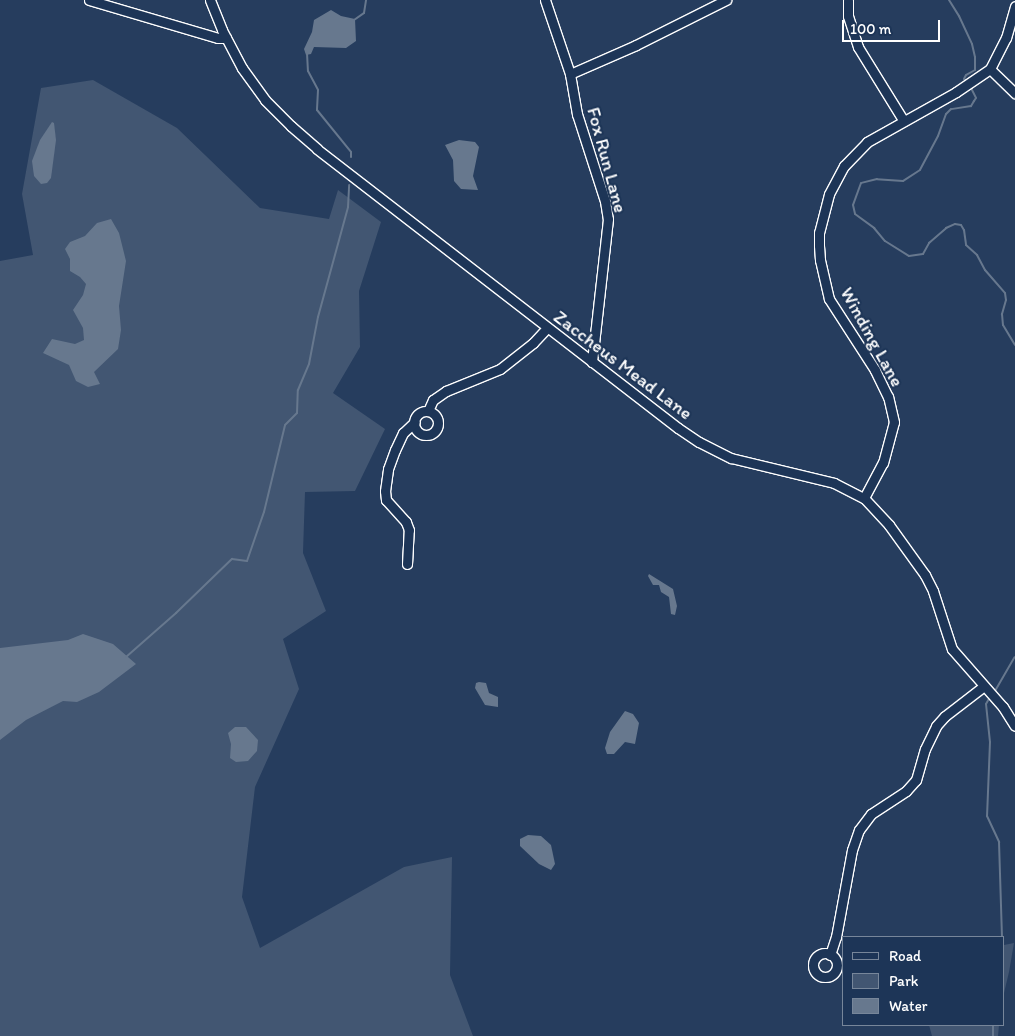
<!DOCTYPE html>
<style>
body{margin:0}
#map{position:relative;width:1015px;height:1036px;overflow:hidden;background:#263d5e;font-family:Itim,sans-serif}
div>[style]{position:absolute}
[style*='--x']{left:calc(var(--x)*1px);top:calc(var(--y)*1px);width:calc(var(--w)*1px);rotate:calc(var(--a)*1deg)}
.green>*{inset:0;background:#425672}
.water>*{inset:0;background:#67788e}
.stream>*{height:2px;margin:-1px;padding:0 1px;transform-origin:1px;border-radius:1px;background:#67788e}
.roads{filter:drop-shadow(1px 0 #fff) drop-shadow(-1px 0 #fff) drop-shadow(0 1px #fff) drop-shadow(0 -1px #fff)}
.minor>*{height:9px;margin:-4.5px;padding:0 4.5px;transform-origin:4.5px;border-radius:4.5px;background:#1d3557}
.minor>.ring{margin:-4.5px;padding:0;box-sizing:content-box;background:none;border:9px solid #1d3557;border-radius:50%}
span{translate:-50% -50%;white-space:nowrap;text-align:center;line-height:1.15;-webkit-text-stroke:4.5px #1d3557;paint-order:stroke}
.street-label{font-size:19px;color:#fff}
.legend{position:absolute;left:842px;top:936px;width:162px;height:90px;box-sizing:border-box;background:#1d3557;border:1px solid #77869a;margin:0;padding:6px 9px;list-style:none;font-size:15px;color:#fff}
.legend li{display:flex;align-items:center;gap:10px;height:25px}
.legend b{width:25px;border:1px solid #77869a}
.scale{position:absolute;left:842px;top:20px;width:98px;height:22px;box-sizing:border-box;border:2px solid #fff;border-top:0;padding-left:6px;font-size:15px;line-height:18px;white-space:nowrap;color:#fff;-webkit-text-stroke:4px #1d3557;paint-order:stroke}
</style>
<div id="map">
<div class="green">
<div style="clip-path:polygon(93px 80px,177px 128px,260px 208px,329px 219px,338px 190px,381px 222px,359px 291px,360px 347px,333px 393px,385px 429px,355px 491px,305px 492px,303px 553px,326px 611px,283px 639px,299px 689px,255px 787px,242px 897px,260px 948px,404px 867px,452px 857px,450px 975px,473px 1036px,0 1036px,0 261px,33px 255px,22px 194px,41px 88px)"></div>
<div style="clip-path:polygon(1014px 943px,1009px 972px,1004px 993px,1004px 945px)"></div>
<div style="clip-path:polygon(929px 1025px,999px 1025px,998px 1036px,932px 1036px)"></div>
</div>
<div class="water">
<div style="clip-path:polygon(331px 10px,341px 16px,355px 19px,356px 41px,346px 48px,314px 47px,311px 54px,306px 55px,304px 49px,312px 32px,314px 20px)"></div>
<div style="clip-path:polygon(52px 122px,54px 123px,56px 140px,51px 178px,47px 183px,41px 184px,34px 176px,32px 161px,40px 140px)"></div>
<div style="clip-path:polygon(459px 140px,475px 142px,479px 147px,473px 176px,478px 190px,461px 189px,454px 181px,453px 160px,445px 145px)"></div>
<div style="clip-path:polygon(111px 219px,119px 233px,126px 261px,119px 306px,121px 330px,118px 349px,94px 372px,100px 384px,88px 387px,76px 381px,69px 365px,43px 353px,52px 339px,75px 344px,84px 340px,83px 328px,73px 310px,83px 295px,86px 284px,80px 277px,70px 271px,70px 259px,65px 249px,70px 242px,85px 236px,97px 223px)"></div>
<div style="clip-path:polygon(649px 574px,673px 589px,677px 606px,675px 615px,671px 614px,669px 597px,661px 592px,659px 585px,653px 585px,648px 576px)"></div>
<div style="clip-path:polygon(83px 634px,113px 644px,136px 664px,99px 692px,77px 702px,63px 701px,26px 720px,0 740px,0 648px,68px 640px)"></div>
<div style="clip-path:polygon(479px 682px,486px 683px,489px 693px,498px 697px,498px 707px,485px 705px,475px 688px,476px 683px)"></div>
<div style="clip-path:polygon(625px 711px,633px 714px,639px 723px,635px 744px,625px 742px,614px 754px,607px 754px,605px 748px,610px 732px)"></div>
<div style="clip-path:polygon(235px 727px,246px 727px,258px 740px,257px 751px,248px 761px,236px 762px,230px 758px,231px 744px,228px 733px)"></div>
<div style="clip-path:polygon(528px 835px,541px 836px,551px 845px,555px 864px,551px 870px,539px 864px,520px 846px,520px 839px)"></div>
</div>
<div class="stream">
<div style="--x:949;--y:0;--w:19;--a:58"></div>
<div style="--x:959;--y:16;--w:31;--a:65"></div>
<div style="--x:972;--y:44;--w:13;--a:77"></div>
<div style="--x:975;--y:57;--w:13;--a:90"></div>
<div style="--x:975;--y:70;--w:10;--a:151"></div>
<div style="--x:966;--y:75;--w:4;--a:117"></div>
<div style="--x:964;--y:79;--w:4;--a:45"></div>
<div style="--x:354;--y:20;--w:12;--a:-35"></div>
<div style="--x:364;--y:13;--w:13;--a:-81"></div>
<div style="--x:307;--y:53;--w:18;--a:87"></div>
<div style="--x:308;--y:71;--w:21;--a:62"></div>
<div style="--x:318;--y:90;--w:20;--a:93"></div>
<div style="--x:317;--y:110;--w:54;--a:51"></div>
<div style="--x:351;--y:152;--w:5;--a:90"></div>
<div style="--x:970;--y:86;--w:13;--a:63"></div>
<div style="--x:976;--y:98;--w:4;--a:124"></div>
<div style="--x:974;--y:101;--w:6;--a:121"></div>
<div style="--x:971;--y:106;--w:20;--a:171"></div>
<div style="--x:951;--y:109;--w:7;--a:135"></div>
<div style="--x:946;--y:114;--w:23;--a:110"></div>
<div style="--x:938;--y:136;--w:38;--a:118"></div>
<div style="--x:920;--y:170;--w:20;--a:147"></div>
<div style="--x:903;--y:181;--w:26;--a:-176"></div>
<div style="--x:877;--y:179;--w:16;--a:166"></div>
<div style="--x:861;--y:183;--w:23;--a:110"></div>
<div style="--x:853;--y:205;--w:9;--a:77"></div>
<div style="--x:855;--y:214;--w:24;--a:36"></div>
<div style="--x:874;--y:228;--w:17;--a:50"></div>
<div style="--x:885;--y:241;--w:28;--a:32"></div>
<div style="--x:909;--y:256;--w:14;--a:-8"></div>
<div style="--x:923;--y:254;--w:13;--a:-61"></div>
<div style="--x:929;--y:243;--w:23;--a:-41"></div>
<div style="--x:946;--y:228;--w:10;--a:-24"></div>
<div style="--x:955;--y:224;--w:6;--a:9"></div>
<div style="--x:961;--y:225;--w:6;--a:59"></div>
<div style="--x:964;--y:230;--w:15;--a:82"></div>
<div style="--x:966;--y:245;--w:15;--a:42"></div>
<div style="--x:977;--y:255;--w:17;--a:62"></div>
<div style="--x:985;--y:270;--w:30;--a:49"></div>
<div style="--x:1005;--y:293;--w:7;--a:82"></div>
<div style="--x:1006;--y:300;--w:15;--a:106"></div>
<div style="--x:1002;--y:314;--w:11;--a:85"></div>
<div style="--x:1003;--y:325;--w:23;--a:59"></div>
<div style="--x:126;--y:657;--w:67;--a:-41.3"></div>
<div style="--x:176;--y:613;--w:78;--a:-44"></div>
<div style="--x:232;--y:559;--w:15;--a:8"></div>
<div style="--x:247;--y:561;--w:52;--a:-70.9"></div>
<div style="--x:264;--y:512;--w:89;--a:-76.4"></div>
<div style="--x:285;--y:425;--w:17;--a:-45"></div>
<div style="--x:297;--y:413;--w:23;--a:-88"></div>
<div style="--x:298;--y:390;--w:28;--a:-67"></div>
<div style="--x:309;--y:364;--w:48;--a:-79.2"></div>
<div style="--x:318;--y:317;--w:114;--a:-74.7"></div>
<div style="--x:348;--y:207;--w:22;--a:-87"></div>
<div style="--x:995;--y:691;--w:39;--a:-60"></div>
<div style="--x:990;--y:697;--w:8;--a:120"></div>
<div style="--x:986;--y:704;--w:38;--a:84"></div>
<div style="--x:990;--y:742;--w:74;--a:92.3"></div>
<div style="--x:987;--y:816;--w:29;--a:65"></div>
<div style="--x:999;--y:842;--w:95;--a:88.2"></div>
<div style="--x:993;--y:1036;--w:11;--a:-90"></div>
</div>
<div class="roads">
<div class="minor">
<div style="--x:89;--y:0;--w:134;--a:16.4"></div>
<div style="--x:218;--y:38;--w:8;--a:0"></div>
<div style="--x:210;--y:0;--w:32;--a:68"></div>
<div style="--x:222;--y:30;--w:43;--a:62.2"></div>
<div style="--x:242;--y:68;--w:39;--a:54"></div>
<div style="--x:265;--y:100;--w:37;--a:45"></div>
<div style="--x:291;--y:126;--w:35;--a:41"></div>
<div style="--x:317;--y:149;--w:456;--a:37.7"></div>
<div style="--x:678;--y:428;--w:25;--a:34"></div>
<div style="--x:699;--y:442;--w:36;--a:27"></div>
<div style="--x:731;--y:458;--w:106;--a:13.6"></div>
<div style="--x:834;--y:483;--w:34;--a:27"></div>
<div style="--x:864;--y:498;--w:37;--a:47"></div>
<div style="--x:889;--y:525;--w:62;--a:54.2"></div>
<div style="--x:925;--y:575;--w:18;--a:63"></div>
<div style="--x:933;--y:591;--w:61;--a:71.9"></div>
<div style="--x:952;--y:649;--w:77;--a:48.7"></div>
<div style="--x:1003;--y:707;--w:22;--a:58"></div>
<div style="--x:545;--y:0;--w:78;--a:71.3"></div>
<div style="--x:570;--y:74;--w:41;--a:80.1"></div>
<div style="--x:577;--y:114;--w:91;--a:72.2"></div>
<div style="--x:605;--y:201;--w:18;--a:81"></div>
<div style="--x:608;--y:219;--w:144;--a:96.4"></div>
<div style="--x:848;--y:0;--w:16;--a:90"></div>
<div style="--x:848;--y:16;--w:33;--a:72"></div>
<div style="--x:858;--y:47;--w:86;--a:58.3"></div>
<div style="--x:990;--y:69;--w:35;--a:44"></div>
<div style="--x:570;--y:74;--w:72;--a:-23.7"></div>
<div style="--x:636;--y:45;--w:101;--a:-26.6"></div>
<div class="ring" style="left:414px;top:411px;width:15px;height:15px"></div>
<div style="--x:428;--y:411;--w:12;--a:-66"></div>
<div style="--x:433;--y:400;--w:16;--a:-35"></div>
<div style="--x:446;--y:391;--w:58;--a:-22.2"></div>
<div style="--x:500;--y:369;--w:42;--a:-38.2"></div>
<div style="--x:533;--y:343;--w:21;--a:-47"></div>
<div style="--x:864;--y:498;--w:40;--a:-62"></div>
<div style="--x:883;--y:463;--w:42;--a:-75"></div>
<div style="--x:894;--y:422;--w:26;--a:-103"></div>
<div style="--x:888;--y:397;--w:30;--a:-116"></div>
<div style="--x:875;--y:370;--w:85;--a:-122.9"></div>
<div style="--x:829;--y:299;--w:40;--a:-103"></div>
<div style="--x:820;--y:260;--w:15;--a:-94"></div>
<div style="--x:819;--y:245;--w:12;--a:-90"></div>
<div style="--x:819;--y:233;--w:40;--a:-75.6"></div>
<div style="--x:829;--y:194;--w:32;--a:-62"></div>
<div style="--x:844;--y:166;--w:33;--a:-46"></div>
<div style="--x:867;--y:142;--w:102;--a:-29.3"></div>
<div style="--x:956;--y:92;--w:41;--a:-34.1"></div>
<div style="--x:990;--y:69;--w:35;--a:-63"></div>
<div style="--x:1006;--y:38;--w:33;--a:-74"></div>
<div style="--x:407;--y:564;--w:34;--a:-87"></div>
<div style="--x:409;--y:530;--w:9;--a:-111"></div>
<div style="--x:406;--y:522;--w:30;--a:-132"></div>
<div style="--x:386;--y:500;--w:9;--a:-96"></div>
<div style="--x:385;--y:491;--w:22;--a:-82"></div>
<div style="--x:388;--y:469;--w:20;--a:-70"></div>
<div style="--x:395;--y:450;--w:19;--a:-65"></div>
<div style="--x:403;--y:433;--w:16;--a:-43"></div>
<div class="ring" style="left:813px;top:953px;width:15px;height:15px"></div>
<div style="--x:830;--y:955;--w:19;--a:-72"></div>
<div style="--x:836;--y:937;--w:88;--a:-79.6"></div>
<div style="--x:852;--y:850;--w:21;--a:-71"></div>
<div style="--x:859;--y:830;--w:20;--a:-53"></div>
<div style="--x:871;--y:814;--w:42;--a:-33.3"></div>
<div style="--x:906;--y:791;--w:15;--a:-48"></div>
<div style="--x:916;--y:780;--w:32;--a:-74"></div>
<div style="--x:925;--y:749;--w:25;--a:-64"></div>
<div style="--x:936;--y:726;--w:13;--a:-48"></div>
<div style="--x:945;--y:716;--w:49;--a:-37.6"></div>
</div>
</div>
<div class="street-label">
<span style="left:607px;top:160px;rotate:75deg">Fox Run Lane</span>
<span style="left:872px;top:337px;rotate:61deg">Winding Lane</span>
<span style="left:623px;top:365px;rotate:37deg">Zaccheus Mead Lane</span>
</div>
<ul class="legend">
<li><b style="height:6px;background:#1d3557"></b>Road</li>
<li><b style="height:14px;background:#425672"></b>Park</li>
<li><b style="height:14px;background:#67788e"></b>Water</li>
</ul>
<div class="scale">100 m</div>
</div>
